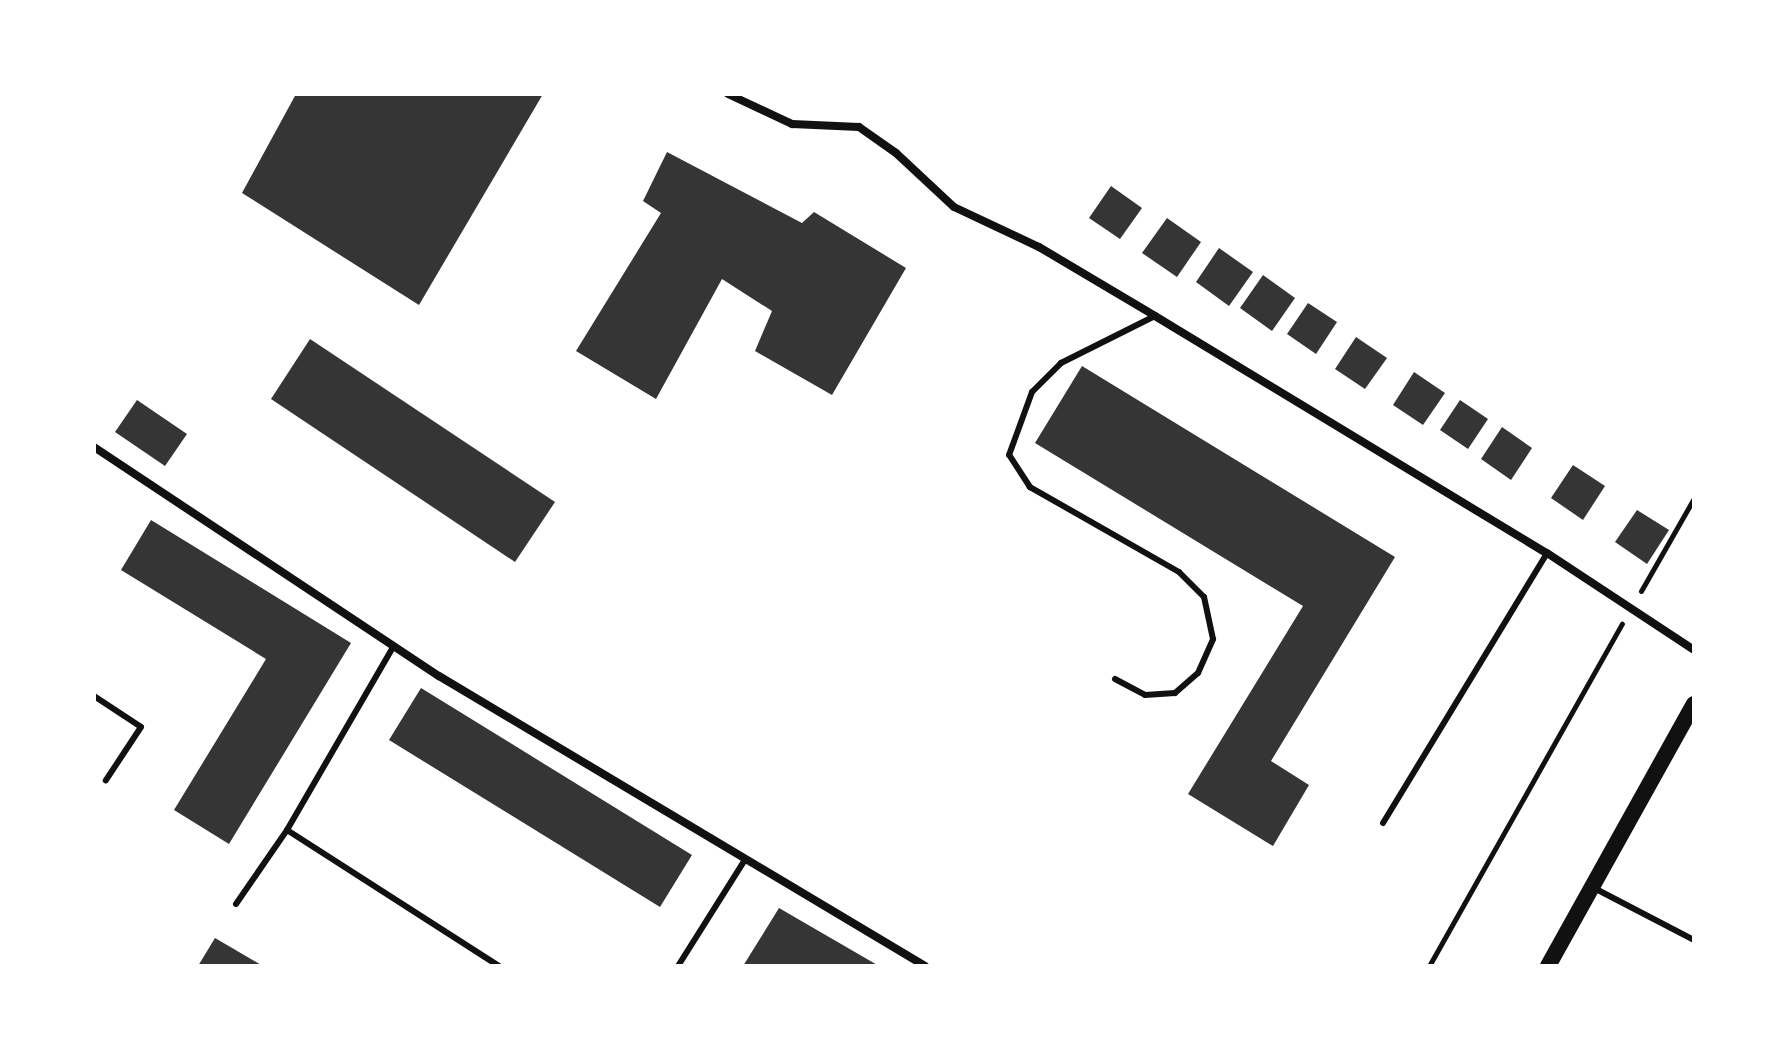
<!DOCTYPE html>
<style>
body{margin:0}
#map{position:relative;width:1788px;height:1060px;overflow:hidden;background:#fff;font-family:"Fira Sans",sans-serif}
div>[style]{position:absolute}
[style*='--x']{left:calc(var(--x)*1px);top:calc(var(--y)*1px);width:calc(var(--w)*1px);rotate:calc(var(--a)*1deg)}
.building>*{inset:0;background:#353535}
.path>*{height:5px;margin:-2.5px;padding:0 2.5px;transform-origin:2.5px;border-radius:2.5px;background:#111}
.service>*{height:6px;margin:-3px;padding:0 3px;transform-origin:3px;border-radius:3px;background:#111}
.minor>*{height:8px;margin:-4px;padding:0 4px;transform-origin:4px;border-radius:4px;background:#111}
.secondary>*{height:16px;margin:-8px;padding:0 8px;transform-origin:8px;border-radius:8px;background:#111}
span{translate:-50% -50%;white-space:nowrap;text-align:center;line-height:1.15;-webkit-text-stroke:8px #fff;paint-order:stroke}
.frame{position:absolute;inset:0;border:96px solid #fff;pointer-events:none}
</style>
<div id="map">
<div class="building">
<div style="clip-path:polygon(296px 94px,543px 94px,419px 305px,242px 193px)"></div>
<div style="clip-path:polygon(667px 152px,802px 223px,814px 212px,906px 268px,832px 395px,755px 351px,772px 311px,722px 279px,656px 399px,576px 351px,661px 213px,643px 201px)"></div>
<div style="clip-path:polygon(1111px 186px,1142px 208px,1120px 239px,1089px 218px)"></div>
<div style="clip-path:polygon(1167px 218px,1201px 242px,1177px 277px,1142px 253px)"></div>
<div style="clip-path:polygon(1219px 248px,1253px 272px,1229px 306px,1196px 282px)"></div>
<div style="clip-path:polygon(1263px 275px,1295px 298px,1272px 331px,1240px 308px)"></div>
<div style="clip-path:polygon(1308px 303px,1337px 322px,1316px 354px,1287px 334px)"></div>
<div style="clip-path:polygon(1356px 337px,1387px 358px,1365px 389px,1335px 369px)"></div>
<div style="clip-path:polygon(310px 339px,555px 502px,515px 562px,271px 399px)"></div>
<div style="clip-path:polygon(1082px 366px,1395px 557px,1271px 761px,1309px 785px,1273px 846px,1188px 794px,1303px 606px,1035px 443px)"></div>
<div style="clip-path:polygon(1414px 372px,1445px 393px,1423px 425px,1393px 405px)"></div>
<div style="clip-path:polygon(137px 400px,187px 434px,165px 466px,115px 432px)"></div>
<div style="clip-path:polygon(1460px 400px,1488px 419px,1468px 449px,1440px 430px)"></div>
<div style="clip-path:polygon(1502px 427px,1532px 448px,1511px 480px,1481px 459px)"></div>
<div style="clip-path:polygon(1573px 465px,1605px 486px,1583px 520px,1551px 498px)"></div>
<div style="clip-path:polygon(1637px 510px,1669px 530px,1647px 564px,1615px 542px)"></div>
<div style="clip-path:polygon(151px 520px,351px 643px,229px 844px,174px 810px,266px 659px,121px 570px)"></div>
<div style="clip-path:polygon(421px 688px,692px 855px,660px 907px,389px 740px)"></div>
<div style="clip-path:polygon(779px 908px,879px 966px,743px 966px)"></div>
<div style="clip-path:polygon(215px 938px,263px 966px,198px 966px)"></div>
</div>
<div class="path">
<div style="--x:1641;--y:591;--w:107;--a:-60.3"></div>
<div style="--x:1429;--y:966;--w:393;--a:-60.6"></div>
</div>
<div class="service">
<div style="--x:1115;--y:679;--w:34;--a:28"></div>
<div style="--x:1145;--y:695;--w:30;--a:-4"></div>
<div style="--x:1175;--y:693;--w:30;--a:-41"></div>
<div style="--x:1198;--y:673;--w:37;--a:-66"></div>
<div style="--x:1213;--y:639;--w:43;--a:-102.1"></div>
<div style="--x:1204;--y:597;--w:35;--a:-135"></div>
<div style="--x:1179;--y:572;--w:172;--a:-150.3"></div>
<div style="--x:1030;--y:487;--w:38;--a:-123"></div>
<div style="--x:1009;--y:455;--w:67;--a:-69.9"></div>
<div style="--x:1032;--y:392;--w:41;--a:-45"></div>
<div style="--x:1061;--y:363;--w:105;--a:-26.6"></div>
<div style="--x:94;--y:696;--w:56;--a:33.4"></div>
<div style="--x:141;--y:727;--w:64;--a:123.4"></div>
<div style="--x:1383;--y:823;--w:316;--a:-58.7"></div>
<div style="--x:287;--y:830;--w:211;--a:-59.9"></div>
<div style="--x:1594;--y:888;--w:113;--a:27.5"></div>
<div style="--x:236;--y:904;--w:90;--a:-55.4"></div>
<div style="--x:287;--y:830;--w:252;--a:32.7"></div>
<div style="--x:678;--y:966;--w:124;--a:-57.8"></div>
</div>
<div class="minor">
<div style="--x:728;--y:94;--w:71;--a:25.1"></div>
<div style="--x:792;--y:124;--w:67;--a:2.6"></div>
<div style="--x:859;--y:127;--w:45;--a:35.1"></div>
<div style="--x:896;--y:153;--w:79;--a:43"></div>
<div style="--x:954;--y:207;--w:94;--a:25.2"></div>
<div style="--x:1039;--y:247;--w:135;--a:30.7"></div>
<div style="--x:1155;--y:316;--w:458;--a:31.2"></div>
<div style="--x:1547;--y:553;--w:176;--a:33.4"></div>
<div style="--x:94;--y:447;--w:414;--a:33.6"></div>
<div style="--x:439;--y:676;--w:566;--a:30.82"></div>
</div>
<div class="secondary">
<div style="--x:1548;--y:966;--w:300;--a:-60.9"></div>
</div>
<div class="frame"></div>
</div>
